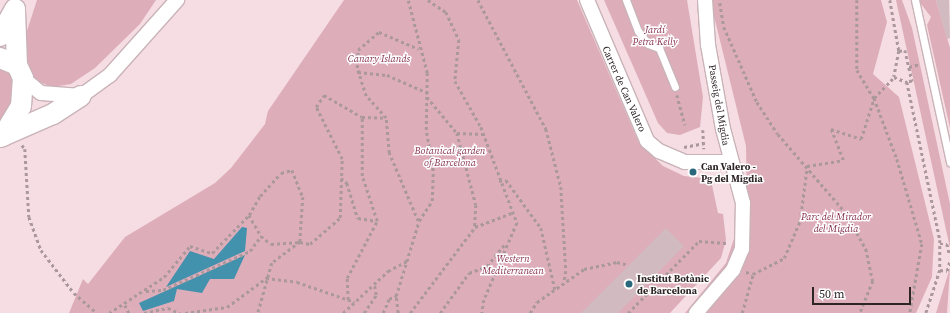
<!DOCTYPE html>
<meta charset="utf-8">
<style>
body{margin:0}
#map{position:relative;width:950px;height:313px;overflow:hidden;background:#f5dde3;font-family:"Source Serif 4",serif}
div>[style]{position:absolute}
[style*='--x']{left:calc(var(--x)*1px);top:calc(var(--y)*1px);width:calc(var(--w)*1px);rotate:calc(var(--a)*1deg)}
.green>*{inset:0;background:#deadba}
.water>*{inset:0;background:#4291ad}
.building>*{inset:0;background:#d1bac0}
.path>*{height:2.5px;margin-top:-1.25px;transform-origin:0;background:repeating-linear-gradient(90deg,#aa989c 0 3px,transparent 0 6px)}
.roads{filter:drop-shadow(1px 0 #c9b3b8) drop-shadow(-1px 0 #c9b3b8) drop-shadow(0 1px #c9b3b8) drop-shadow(0 -1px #c9b3b8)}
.lane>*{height:7px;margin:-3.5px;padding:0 3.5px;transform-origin:3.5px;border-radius:3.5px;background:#fff}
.street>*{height:14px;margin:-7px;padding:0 7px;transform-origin:7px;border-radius:7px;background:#fff}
.secondary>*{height:20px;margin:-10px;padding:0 10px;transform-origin:10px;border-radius:10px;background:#fff}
.dots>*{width:11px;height:11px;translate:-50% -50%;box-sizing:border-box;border:2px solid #fff;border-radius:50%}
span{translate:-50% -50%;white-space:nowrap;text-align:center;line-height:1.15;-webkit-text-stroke:3px #fff;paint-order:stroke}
.park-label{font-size:10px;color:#893553;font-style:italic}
.street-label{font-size:10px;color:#2e2527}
.poi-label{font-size:10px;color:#2e2527;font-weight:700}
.left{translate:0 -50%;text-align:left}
.scale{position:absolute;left:812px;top:287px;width:99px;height:18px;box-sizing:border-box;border:2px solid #2e2527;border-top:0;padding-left:5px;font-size:12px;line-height:14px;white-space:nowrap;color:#2e2527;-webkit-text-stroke:3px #fff;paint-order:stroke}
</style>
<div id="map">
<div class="green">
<div style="clip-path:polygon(37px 0,156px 0,140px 24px,95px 68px,71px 84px,52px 87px,34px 80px,26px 66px,23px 43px)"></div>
<div style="clip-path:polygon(344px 0,577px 0,639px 143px,663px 166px,684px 176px,703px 178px,712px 185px,718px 213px,723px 214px,726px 240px,721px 258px,670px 313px,69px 313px,83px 279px,88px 284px,125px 237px,215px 183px,231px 168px,265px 124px,268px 111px)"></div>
<div style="clip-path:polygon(604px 0,687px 0,703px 97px,700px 127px,680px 135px,667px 133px,658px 123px)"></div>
<div style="clip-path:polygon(710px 0,881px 0,887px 22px,873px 74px,899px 97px,934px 239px,932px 277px,916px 313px,685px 313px,726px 263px,747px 199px,746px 146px)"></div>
<div style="clip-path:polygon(896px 0,902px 0,912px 28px,950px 204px,950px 248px)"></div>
<div style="clip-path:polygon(918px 0,936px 0,950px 48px,950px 128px,927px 25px,931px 17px)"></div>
<div style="clip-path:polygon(0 65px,11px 74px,17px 88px,9px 111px,0 121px)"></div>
<div style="clip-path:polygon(950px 268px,947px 313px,936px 313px)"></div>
</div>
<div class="water">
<div style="clip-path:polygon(242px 227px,247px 228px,245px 251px,166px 287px,190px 251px,214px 259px)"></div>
<div style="clip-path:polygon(245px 255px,234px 279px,210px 279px,202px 293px,177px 289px,174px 301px,143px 311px,139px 303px)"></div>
</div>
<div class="building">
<div style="clip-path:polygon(936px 0,949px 0,950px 38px,947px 39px)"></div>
<div style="clip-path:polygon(666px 228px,684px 246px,618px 313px,581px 313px)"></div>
</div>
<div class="path">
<div style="--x:428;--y:0;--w:22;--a:34"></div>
<div style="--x:446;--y:12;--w:31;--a:65"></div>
<div style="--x:459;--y:40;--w:41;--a:95.6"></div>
<div style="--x:455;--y:81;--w:53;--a:60.5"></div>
<div style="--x:481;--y:127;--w:103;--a:69.4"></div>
<div style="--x:517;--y:223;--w:84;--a:113.2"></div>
<div style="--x:484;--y:300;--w:13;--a:99"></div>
<div style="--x:478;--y:0;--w:146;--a:62.2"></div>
<div style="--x:546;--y:129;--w:60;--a:75.5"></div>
<div style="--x:561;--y:187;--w:84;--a:86.6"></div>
<div style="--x:566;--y:271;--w:12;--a:99"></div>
<div style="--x:857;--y:0;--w:70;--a:90"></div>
<div style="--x:857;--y:70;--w:33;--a:59"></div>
<div style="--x:874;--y:98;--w:65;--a:69.3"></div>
<div style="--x:897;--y:159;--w:89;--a:73.6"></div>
<div style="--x:922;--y:244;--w:70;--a:99.9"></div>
<div style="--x:890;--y:0;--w:52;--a:80"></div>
<div style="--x:899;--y:51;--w:26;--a:101"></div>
<div style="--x:894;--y:77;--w:14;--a:21"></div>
<div style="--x:907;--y:82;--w:161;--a:78.2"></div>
<div style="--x:940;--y:240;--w:30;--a:90"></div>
<div style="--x:940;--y:270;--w:45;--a:108"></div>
<div style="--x:720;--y:3;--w:24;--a:81"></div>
<div style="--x:724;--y:27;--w:82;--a:66.3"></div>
<div style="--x:757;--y:102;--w:38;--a:57"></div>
<div style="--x:778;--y:134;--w:103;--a:49.3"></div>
<div style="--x:845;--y:212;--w:43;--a:60.4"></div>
<div style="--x:866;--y:249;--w:33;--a:78"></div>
<div style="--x:873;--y:281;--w:35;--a:112"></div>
<div style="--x:899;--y:51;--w:6;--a:-9"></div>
<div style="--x:905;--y:50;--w:32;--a:77"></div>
<div style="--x:912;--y:81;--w:5;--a:169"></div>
<div style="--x:909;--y:67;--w:11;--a:-15"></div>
<div style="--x:358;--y:72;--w:29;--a:6"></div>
<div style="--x:387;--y:75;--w:45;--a:23.7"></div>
<div style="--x:677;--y:95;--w:31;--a:75"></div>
<div style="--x:427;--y:97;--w:47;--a:50.2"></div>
<div style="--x:457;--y:133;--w:74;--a:75.2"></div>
<div style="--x:476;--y:205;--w:22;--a:93"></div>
<div style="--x:703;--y:130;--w:19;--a:87"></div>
<div style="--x:457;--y:133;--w:26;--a:2"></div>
<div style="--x:22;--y:145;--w:5;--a:53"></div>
<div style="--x:25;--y:149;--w:68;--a:86.6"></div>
<div style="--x:29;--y:217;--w:35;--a:70"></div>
<div style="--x:41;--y:250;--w:54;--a:52.5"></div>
<div style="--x:74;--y:293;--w:30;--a:41"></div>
<div style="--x:684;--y:147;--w:20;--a:-11"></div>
<div style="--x:341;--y:178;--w:8;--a:40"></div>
<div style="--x:347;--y:183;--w:37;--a:73"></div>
<div style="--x:358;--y:218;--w:19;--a:9"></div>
<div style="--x:499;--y:181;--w:7;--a:-8"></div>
<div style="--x:506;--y:180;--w:59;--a:53.9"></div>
<div style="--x:541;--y:228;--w:63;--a:77.1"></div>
<div style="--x:249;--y:215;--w:24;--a:60"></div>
<div style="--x:261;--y:236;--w:13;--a:39"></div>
<div style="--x:271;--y:244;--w:29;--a:-4"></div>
<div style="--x:300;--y:242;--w:35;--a:143"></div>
<div style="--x:272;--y:263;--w:52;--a:105.6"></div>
<div style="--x:418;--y:221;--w:74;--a:-113.1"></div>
<div style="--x:389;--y:153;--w:35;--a:-95"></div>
<div style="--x:386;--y:118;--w:30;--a:-132"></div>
<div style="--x:366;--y:96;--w:29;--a:-108"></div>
<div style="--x:357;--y:68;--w:18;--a:-87"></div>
<div style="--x:358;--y:50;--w:28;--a:-41"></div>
<div style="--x:379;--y:32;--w:43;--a:23"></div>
<div style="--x:940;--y:244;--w:7;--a:0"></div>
<div style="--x:947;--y:244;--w:12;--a:76"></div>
<div style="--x:940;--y:270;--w:7;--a:8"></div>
<div style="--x:947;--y:271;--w:11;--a:-75"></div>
<div style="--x:746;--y:272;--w:7;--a:16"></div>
<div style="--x:753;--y:274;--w:35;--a:-27"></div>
<div style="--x:784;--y:258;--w:40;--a:-66.6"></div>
<div style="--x:800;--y:221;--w:55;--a:-82.7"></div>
<div style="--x:807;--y:166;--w:36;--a:-9"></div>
<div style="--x:843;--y:160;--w:33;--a:-111"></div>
<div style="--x:831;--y:129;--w:32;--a:18"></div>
<div style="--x:861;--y:139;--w:43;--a:-72.4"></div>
<div style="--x:874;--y:98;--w:29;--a:-46"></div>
<div style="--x:146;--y:291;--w:17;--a:-3"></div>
<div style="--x:163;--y:290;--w:95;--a:-24.1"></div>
<div style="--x:250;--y:251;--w:19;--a:-54"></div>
<div style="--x:348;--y:300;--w:22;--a:-93"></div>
<div style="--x:347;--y:278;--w:64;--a:-62.2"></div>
<div style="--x:377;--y:221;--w:47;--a:-108.4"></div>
<div style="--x:362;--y:176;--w:59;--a:-90"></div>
<div style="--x:125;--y:305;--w:9;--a:63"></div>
<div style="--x:109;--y:313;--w:66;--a:-33.2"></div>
<div style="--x:164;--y:277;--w:40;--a:-50"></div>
<div style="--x:190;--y:246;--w:23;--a:18"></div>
<div style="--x:212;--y:253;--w:53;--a:-45.8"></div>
<div style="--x:249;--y:215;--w:22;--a:-60"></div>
<div style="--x:260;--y:196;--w:31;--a:-48"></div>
<div style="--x:281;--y:173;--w:11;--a:-15"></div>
<div style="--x:292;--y:170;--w:29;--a:68"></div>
<div style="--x:303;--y:197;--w:45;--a:93.8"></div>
<div style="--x:300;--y:242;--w:10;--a:11"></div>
<div style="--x:310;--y:244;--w:40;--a:-41"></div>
<div style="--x:340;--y:218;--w:59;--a:-88.1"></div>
<div style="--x:342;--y:159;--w:58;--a:-116.6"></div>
<div style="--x:316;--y:107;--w:14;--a:-56"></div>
<div style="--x:324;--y:95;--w:44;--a:30.1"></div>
<div style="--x:362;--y:117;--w:24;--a:2"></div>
<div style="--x:144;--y:313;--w:25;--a:-12"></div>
<div style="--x:168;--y:308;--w:13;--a:23"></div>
<div style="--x:185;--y:313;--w:42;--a:-8.1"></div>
<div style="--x:227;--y:307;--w:49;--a:-36.6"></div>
<div style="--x:266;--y:278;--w:31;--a:7"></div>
<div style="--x:297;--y:282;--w:61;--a:19"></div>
<div style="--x:343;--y:313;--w:62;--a:-43"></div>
<div style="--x:388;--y:271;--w:21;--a:-28"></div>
<div style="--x:364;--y:313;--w:22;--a:-56"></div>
<div style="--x:376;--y:295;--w:11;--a:-100"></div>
<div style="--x:383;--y:313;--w:15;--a:-67"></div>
<div style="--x:389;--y:299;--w:8;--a:-23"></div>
<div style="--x:398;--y:313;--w:17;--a:-97"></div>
<div style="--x:396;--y:296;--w:78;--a:-73"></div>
<div style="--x:419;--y:221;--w:24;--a:-57"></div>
<div style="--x:432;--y:201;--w:30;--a:-88"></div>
<div style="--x:433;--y:171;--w:42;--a:-99.7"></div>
<div style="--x:426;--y:130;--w:57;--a:-89"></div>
<div style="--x:427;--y:73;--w:75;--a:-104.6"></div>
<div style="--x:410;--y:313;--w:108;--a:-52.9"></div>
<div style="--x:475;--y:227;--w:40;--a:-21"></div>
<div style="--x:440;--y:313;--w:49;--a:-54.1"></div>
<div style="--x:469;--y:273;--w:19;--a:-21"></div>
<div style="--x:487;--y:266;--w:28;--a:-51"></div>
<div style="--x:530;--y:313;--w:13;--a:-58"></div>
<div style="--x:537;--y:302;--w:57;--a:-35.1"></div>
<div style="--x:584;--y:269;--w:34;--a:-12"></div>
<div style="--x:617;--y:262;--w:12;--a:14"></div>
<div style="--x:628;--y:313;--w:101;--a:-45.4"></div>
<div style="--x:699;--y:241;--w:27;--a:4"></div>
<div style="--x:742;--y:313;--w:41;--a:-74.2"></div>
</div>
<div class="roads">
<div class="lane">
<div style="--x:626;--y:0;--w:33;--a:69"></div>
<div style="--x:638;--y:31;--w:16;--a:52"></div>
<div style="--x:648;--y:44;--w:12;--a:20"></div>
<div style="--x:659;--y:48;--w:42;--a:67.7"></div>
<div style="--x:915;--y:0;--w:166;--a:77.8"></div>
</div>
<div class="street">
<div style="--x:587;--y:0;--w:153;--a:66.9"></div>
<div style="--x:647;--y:141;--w:16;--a:40"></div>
<div style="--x:659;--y:151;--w:28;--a:23"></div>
<div style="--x:685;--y:162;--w:44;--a:0"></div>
<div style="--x:23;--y:78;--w:23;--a:40"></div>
<div style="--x:41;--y:93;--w:40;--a:4.3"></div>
<div style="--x:81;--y:96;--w:36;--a:-36"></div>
<div style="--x:110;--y:75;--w:101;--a:-48.2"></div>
<div style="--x:696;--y:313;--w:57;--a:-49.3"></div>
<div style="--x:733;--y:270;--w:23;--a:-67"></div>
<div style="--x:742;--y:249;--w:46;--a:-88.8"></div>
<div style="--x:743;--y:203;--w:77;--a:-105.1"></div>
<div style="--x:723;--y:129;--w:85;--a:-100.1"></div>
<div style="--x:708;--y:45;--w:45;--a:-93.8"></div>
</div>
<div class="secondary">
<div style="--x:0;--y:36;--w:31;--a:-61"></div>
<div style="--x:0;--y:58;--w:18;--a:22"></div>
<div style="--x:3;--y:136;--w:35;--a:-59"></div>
<div style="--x:21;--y:106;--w:28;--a:-86"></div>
<div style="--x:23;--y:78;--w:14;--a:-115"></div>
<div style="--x:17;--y:65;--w:55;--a:-92.1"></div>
<div style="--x:0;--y:137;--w:58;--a:-23.5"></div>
<div style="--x:53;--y:114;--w:33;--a:-33"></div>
</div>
</div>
<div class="dots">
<div style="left:693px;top:172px;background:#29677d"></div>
<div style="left:629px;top:284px;background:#29677d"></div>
</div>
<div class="park-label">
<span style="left:655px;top:35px">Jardí<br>Petra Kelly</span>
<span style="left:379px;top:59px">Canary Islands</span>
<span style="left:450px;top:156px">Botanical garden<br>of Barcelona</span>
<span style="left:836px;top:222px">Parc del Mirador<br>del Migdia</span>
<span style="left:513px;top:264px">Western<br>Mediterranean</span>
</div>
<div class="street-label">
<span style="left:624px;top:89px;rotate:66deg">Carrer de Can Valero</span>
<span style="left:719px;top:105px;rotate:80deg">Passeig del Migdia</span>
</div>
<div class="poi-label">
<span class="left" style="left:701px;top:172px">Can Valero -<br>Pg del Migdia</span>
<span class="left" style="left:637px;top:284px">Institut Botànic<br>de Barcelona</span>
</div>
<div class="scale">50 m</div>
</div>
